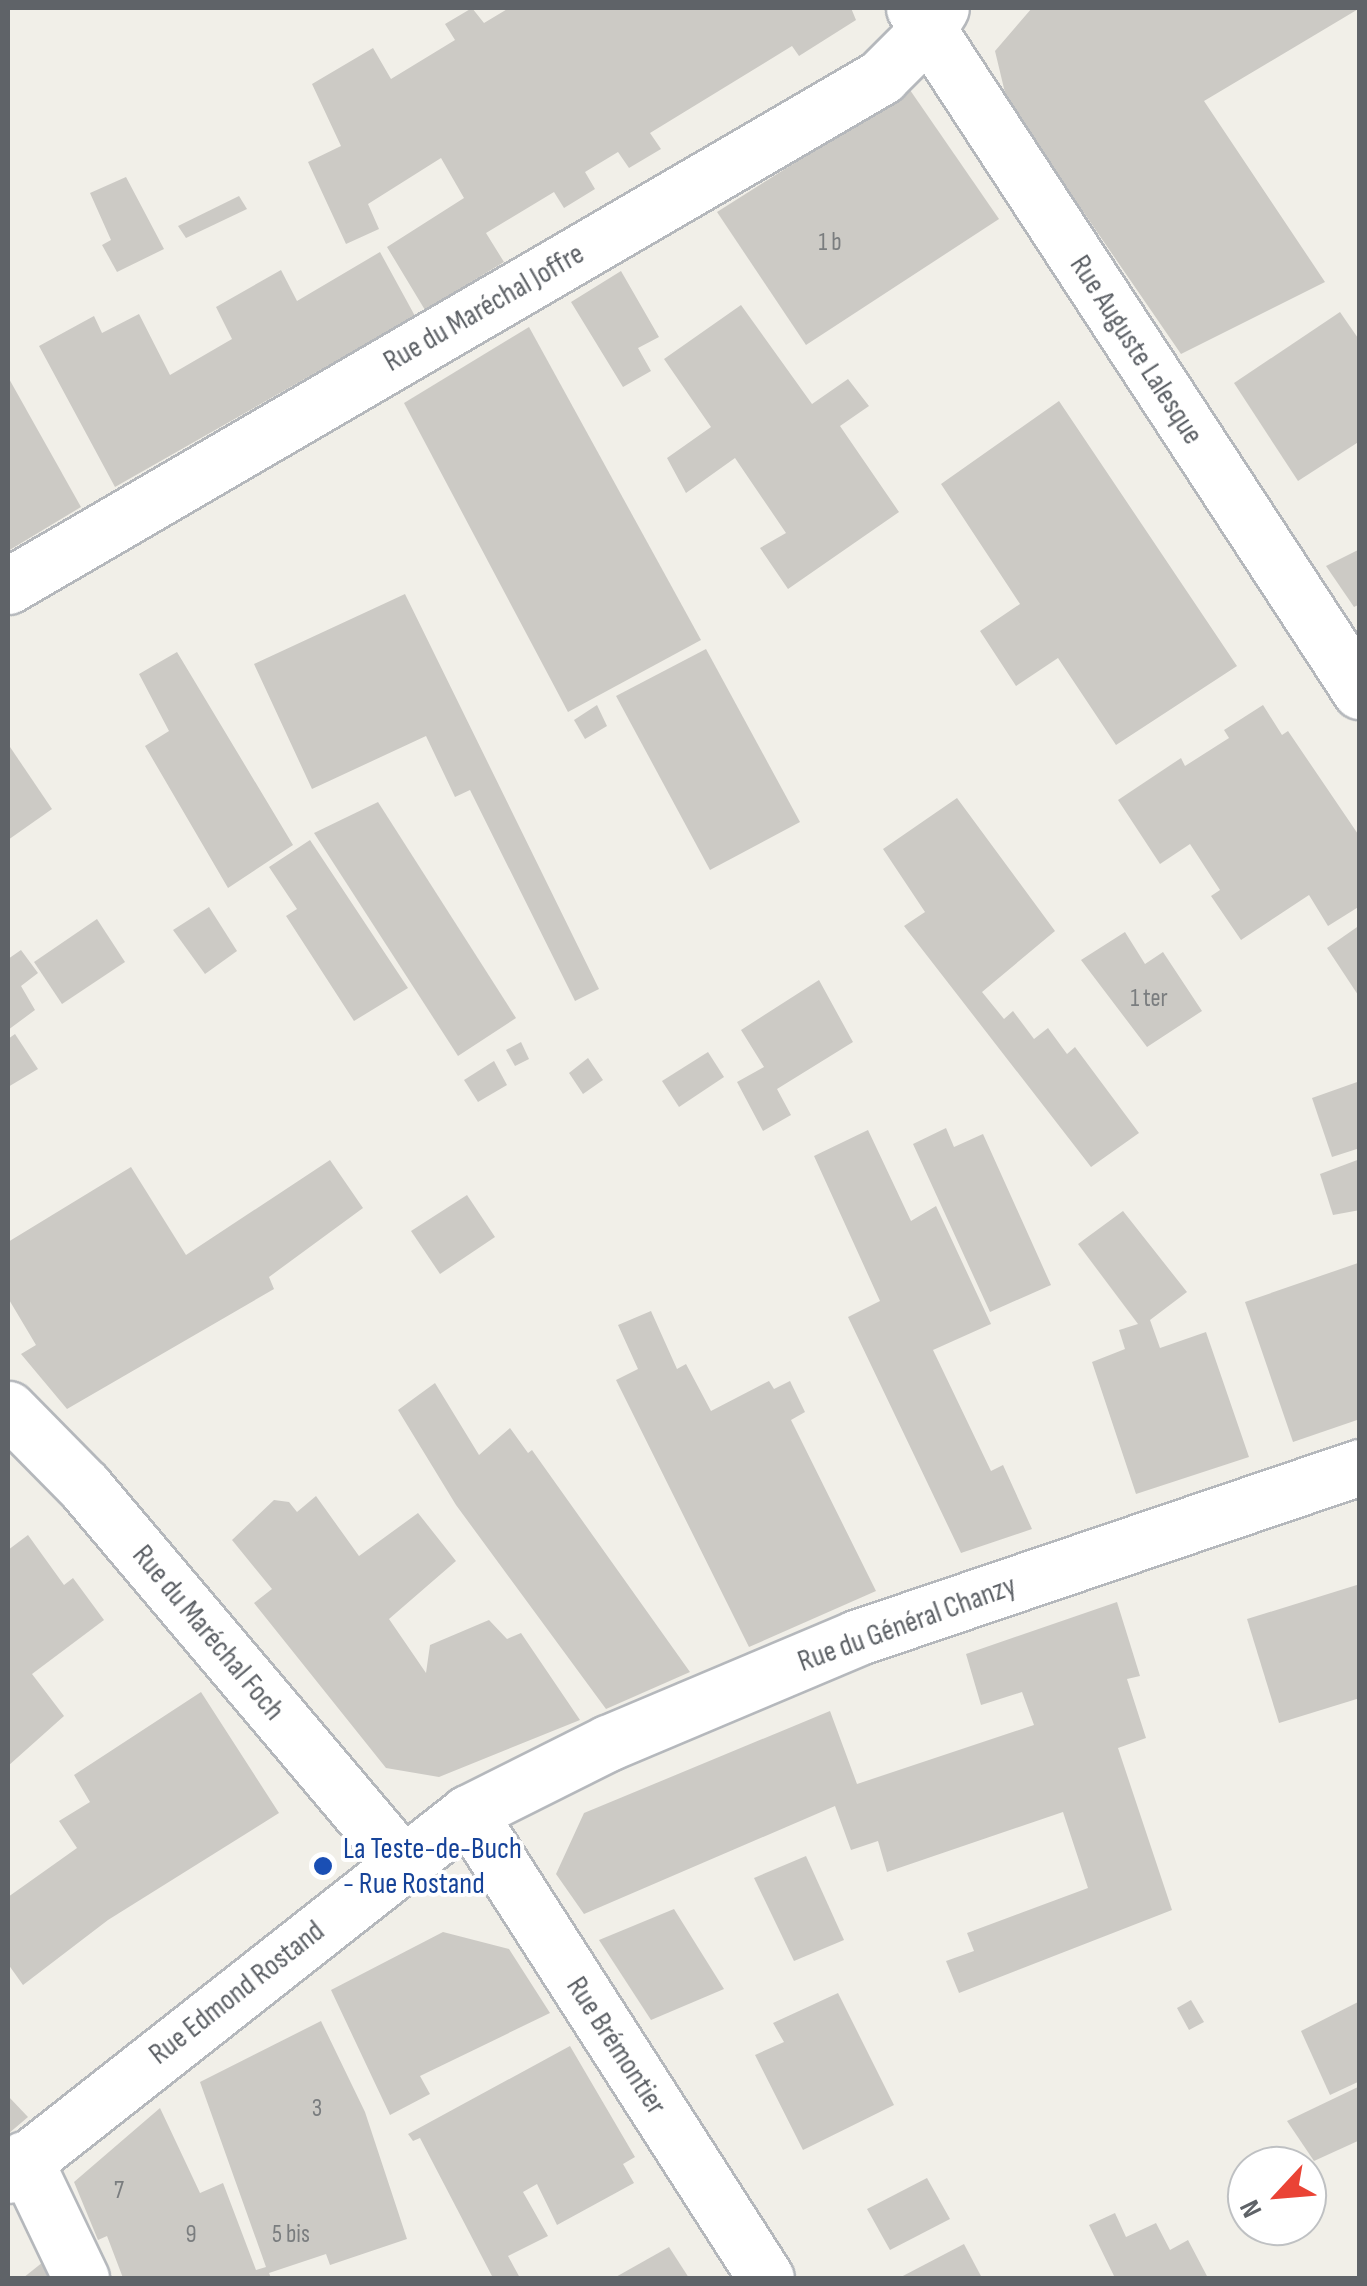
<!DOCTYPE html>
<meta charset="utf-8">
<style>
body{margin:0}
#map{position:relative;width:1367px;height:2286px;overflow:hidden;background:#f1efe8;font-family:"Sofia Sans Condensed",sans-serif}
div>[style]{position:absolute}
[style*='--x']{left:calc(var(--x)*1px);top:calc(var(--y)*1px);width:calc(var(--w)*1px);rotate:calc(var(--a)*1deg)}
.building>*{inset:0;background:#cccac5}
.roads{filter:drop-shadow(2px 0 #b5b8bc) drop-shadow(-2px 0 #b5b8bc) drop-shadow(0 2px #b5b8bc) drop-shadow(0 -2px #b5b8bc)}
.minor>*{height:55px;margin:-27.5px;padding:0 27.5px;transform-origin:27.5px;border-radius:27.5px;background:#fff}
.dots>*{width:28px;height:28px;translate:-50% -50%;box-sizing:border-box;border:5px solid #fff;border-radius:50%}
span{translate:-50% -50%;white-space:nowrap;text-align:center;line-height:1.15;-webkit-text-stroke:8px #fff;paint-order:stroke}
.number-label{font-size:25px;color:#7a7d7f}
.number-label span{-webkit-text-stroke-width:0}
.street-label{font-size:30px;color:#5f6368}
.transit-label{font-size:30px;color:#164399}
.left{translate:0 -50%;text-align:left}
.frame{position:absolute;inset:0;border:10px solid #5f6368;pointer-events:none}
.north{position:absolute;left:1227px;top:2146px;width:100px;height:100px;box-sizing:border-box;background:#fff;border:2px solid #bfc1c3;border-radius:50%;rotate:244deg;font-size:28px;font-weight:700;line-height:40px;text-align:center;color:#5f6368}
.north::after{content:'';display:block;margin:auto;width:35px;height:45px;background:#ea4335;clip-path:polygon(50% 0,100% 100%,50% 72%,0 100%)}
</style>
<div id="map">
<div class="building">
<div style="clip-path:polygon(472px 8px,484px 23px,509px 8px,851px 8px,856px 20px,799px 56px,792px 46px,650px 133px,661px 149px,629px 168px,618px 152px,585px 172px,595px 189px,564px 208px,554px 192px,486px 233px,504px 262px,425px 310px,387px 247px,464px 198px,441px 158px,368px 204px,379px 229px,346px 244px,308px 162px,341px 146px,312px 84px,373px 48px,391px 79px,455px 40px,445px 24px)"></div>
<div style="clip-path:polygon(1032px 8px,1360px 8px,1204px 101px,1325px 282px,1181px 354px,1007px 101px,995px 51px)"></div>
<div style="clip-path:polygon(910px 90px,999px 219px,806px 345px,717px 212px)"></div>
<div style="clip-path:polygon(126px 177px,164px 249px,117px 272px,102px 245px,111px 240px,90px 193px)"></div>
<div style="clip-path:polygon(239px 196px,247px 209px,186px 238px,178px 226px)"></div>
<div style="clip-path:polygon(380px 252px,415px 316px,115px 487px,39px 346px,94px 316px,102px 333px,139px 314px,170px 375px,232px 339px,216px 307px,281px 270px,297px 301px)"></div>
<div style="clip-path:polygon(621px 271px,659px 337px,638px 348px,651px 371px,623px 387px,571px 302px)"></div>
<div style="clip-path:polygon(741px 305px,812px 404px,848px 379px,869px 406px,840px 426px,899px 512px,788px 589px,760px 548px,786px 533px,735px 458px,686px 493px,667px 458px,711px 427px,664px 359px)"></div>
<div style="clip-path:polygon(1340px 312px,1360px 341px,1360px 441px,1298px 481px,1234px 383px)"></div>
<div style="clip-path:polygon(529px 327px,701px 640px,568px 712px,404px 403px)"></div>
<div style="clip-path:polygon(8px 377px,81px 507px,8px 551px)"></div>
<div style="clip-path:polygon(1059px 401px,1237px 666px,1116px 745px,1058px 658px,1016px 686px,980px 631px,1020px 604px,941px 484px)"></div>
<div style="clip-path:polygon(1360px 549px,1360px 604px,1354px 607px,1326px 566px)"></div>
<div style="clip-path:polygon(405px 594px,599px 989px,575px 1001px,470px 790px,455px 797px,426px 736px,312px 789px,254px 664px)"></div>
<div style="clip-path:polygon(706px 649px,800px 822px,710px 870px,616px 696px)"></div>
<div style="clip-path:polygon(177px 652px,293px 845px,228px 888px,145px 746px,169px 731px,139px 674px)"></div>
<div style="clip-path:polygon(597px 705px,607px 726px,585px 739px,574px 720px)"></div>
<div style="clip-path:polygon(1263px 705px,1282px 735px,1288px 731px,1360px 837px,1360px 906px,1328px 926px,1309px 895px,1241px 940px,1211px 896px,1220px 890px,1190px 844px,1160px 864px,1118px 800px,1181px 758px,1185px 766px,1229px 738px,1224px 730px)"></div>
<div style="clip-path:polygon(8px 744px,52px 809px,8px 840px)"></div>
<div style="clip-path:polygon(957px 798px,1055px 931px,982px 992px,1004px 1019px,1013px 1011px,1034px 1039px,1048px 1028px,1067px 1054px,1075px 1047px,1139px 1133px,1091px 1167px,904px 926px,925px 912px,883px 849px)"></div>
<div style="clip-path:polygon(378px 802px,516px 1018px,458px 1056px,314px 833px)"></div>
<div style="clip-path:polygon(310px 840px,408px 988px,354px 1021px,286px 916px,297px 909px,269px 867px)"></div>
<div style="clip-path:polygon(209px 907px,237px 951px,205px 974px,173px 930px)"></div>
<div style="clip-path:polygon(97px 919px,125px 962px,62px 1004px,34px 962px)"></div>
<div style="clip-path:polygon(1360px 925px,1360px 998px,1327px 948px)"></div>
<div style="clip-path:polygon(1125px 932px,1145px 964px,1163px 952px,1202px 1011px,1147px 1047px,1081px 960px)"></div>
<div style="clip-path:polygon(21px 950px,38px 973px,21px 986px,35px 1010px,8px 1030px,8px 959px)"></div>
<div style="clip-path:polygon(819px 980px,853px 1042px,777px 1089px,791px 1115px,763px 1131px,737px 1082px,764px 1067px,741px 1030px)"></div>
<div style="clip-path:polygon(15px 1034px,38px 1069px,8px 1087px,8px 1039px)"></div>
<div style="clip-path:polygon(521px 1042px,529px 1059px,515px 1066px,506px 1050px)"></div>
<div style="clip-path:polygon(708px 1052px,724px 1077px,679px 1107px,662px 1081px)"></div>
<div style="clip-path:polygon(588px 1058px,603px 1080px,583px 1094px,569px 1073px)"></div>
<div style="clip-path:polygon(494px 1061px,507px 1085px,478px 1102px,464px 1080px)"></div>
<div style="clip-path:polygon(1360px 1081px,1360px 1148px,1332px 1157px,1312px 1098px)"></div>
<div style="clip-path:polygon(946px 1128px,954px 1147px,983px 1134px,1051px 1285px,990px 1312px,913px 1144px)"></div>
<div style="clip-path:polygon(868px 1130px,911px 1221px,936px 1206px,991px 1324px,933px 1350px,991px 1471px,1003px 1465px,1032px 1529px,961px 1553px,848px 1317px,880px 1301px,814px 1156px)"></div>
<div style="clip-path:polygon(1360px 1159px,1360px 1210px,1333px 1215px,1320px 1174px)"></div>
<div style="clip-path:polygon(330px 1160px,363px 1208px,269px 1277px,274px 1289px,67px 1409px,21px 1354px,36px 1345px,8px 1298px,8px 1242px,131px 1167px,186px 1255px)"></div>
<div style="clip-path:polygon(467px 1195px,495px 1237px,440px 1274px,411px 1231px)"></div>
<div style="clip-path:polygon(1123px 1211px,1187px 1292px,1150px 1320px,1160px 1348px,1206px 1332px,1249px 1457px,1136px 1494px,1092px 1362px,1125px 1349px,1119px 1330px,1138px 1324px,1078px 1244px)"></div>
<div style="clip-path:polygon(1358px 1263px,1360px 1419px,1293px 1442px,1245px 1302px)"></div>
<div style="clip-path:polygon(651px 1311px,677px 1369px,686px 1364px,711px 1411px,769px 1381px,774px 1389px,790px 1381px,805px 1412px,791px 1420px,876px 1591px,749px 1647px,616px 1380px,638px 1369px,618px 1325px)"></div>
<div style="clip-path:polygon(435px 1383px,479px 1455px,510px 1428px,528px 1453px,532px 1450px,690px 1672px,606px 1709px,456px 1505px,398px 1410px)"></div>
<div style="clip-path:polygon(316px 1496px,359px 1556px,418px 1513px,456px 1561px,389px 1619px,426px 1673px,430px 1645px,489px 1620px,507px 1639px,521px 1633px,580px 1720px,439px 1777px,386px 1768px,254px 1603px,272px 1589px,232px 1540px,274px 1500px,289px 1502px,297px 1512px)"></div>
<div style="clip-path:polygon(28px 1535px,64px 1585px,73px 1578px,104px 1620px,32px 1674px,64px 1716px,8px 1766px,8px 1550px)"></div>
<div style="clip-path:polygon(1360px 1584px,1360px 1698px,1279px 1723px,1247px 1619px)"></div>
<div style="clip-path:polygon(1117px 1602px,1140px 1676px,1127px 1679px,1146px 1738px,1118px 1748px,1172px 1910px,959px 1993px,946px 1961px,974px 1951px,967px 1933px,1088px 1888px,1063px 1812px,887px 1872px,878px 1841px,851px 1850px,835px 1806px,584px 1914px,556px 1874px,584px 1813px,830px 1711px,857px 1784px,1034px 1725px,1022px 1692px,981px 1705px,966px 1654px)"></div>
<div style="clip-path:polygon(201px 1692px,279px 1813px,108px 1920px,23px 1985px,8px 1964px,8px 1897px,77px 1848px,59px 1821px,90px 1802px,74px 1775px)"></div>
<div style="clip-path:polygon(806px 1856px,844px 1940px,794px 1961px,754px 1878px)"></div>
<div style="clip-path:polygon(674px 1909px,724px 1989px,651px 2020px,599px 1940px)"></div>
<div style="clip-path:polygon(443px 1932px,509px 1949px,550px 2013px,420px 2076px,430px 2094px,390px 2115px,331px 1990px)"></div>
<div style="clip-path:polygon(838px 1993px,894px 2105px,803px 2150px,755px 2055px,784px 2042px,773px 2023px)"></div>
<div style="clip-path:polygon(1191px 2000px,1204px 2022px,1189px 2030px,1177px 2008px)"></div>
<div style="clip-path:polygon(1360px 2001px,1360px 2081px,1330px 2095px,1301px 2031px)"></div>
<div style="clip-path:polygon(321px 2021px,365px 2112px,407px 2239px,330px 2265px,326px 2254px,269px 2273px,271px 2278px,123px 2278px,107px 2236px,98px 2240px,74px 2182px,160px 2108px,200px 2193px,223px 2183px,256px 2270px,266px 2267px,200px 2082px)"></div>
<div style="clip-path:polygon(570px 2046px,635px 2157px,623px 2164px,634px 2183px,557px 2225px,537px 2184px,523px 2192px,548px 2236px,508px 2256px,520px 2278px,493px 2278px,420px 2138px,413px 2141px,408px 2134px)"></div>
<div style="clip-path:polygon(1360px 2086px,1360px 2140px,1314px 2161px,1287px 2121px)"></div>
<div style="clip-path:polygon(8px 2096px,28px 2117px,8px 2134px)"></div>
<div style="clip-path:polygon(927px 2178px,950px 2219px,890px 2250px,867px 2209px)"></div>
<div style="clip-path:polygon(1115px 2213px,1126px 2237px,1156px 2223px,1170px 2250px,1188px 2240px,1208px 2278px,1115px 2278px,1089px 2225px)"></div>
<div style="clip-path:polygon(964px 2244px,982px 2278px,899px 2278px)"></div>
<div style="clip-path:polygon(669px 2247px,689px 2278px,614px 2278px)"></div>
<div style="clip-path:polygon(48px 2258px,58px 2278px,23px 2278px)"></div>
</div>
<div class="roads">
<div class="minor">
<div style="--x:914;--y:8;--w:816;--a:56.86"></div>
<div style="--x:8;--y:586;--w:1011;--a:-30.24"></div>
<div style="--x:881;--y:77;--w:64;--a:-45"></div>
<div style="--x:926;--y:32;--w:28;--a:-58"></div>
<div style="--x:8;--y:1409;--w:108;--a:45.4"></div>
<div style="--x:84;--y:1486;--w:492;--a:49.8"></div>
<div style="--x:468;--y:1813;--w:552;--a:57.35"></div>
<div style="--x:24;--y:2159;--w:132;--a:64.4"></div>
<div style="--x:8;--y:2175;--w:585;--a:-38.2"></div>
<div style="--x:468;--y:1813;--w:157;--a:-26.6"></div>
<div style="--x:608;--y:1743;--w:269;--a:-22.9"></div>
<div style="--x:856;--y:1638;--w:532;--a:-18.74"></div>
</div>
</div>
<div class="dots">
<div style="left:323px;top:1866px;background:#1a4fb4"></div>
</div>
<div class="number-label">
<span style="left:830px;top:243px">1 b</span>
<span style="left:1149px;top:999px">1 ter</span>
<span style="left:317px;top:2109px">3</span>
<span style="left:119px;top:2191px">7</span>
<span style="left:191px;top:2235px">9</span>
<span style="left:291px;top:2235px">5 bis</span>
</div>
<div class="street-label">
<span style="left:484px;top:308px;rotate:-30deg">Rue du Maréchal Joffre</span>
<span style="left:1136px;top:350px;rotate:57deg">Rue Auguste Lalesque</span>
<span style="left:907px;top:1624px;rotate:-20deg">Rue du Général Chanzy</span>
<span style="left:208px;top:1633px;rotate:50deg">Rue du Maréchal Foch</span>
<span style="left:237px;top:1993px;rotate:-38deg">Rue Edmond Rostand</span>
<span style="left:616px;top:2046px;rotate:57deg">Rue Brémontier</span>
</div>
<div class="transit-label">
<span class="left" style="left:343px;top:1866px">La Teste-de-Buch<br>- Rue Rostand</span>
</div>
<div class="frame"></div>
<div class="north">N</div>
</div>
